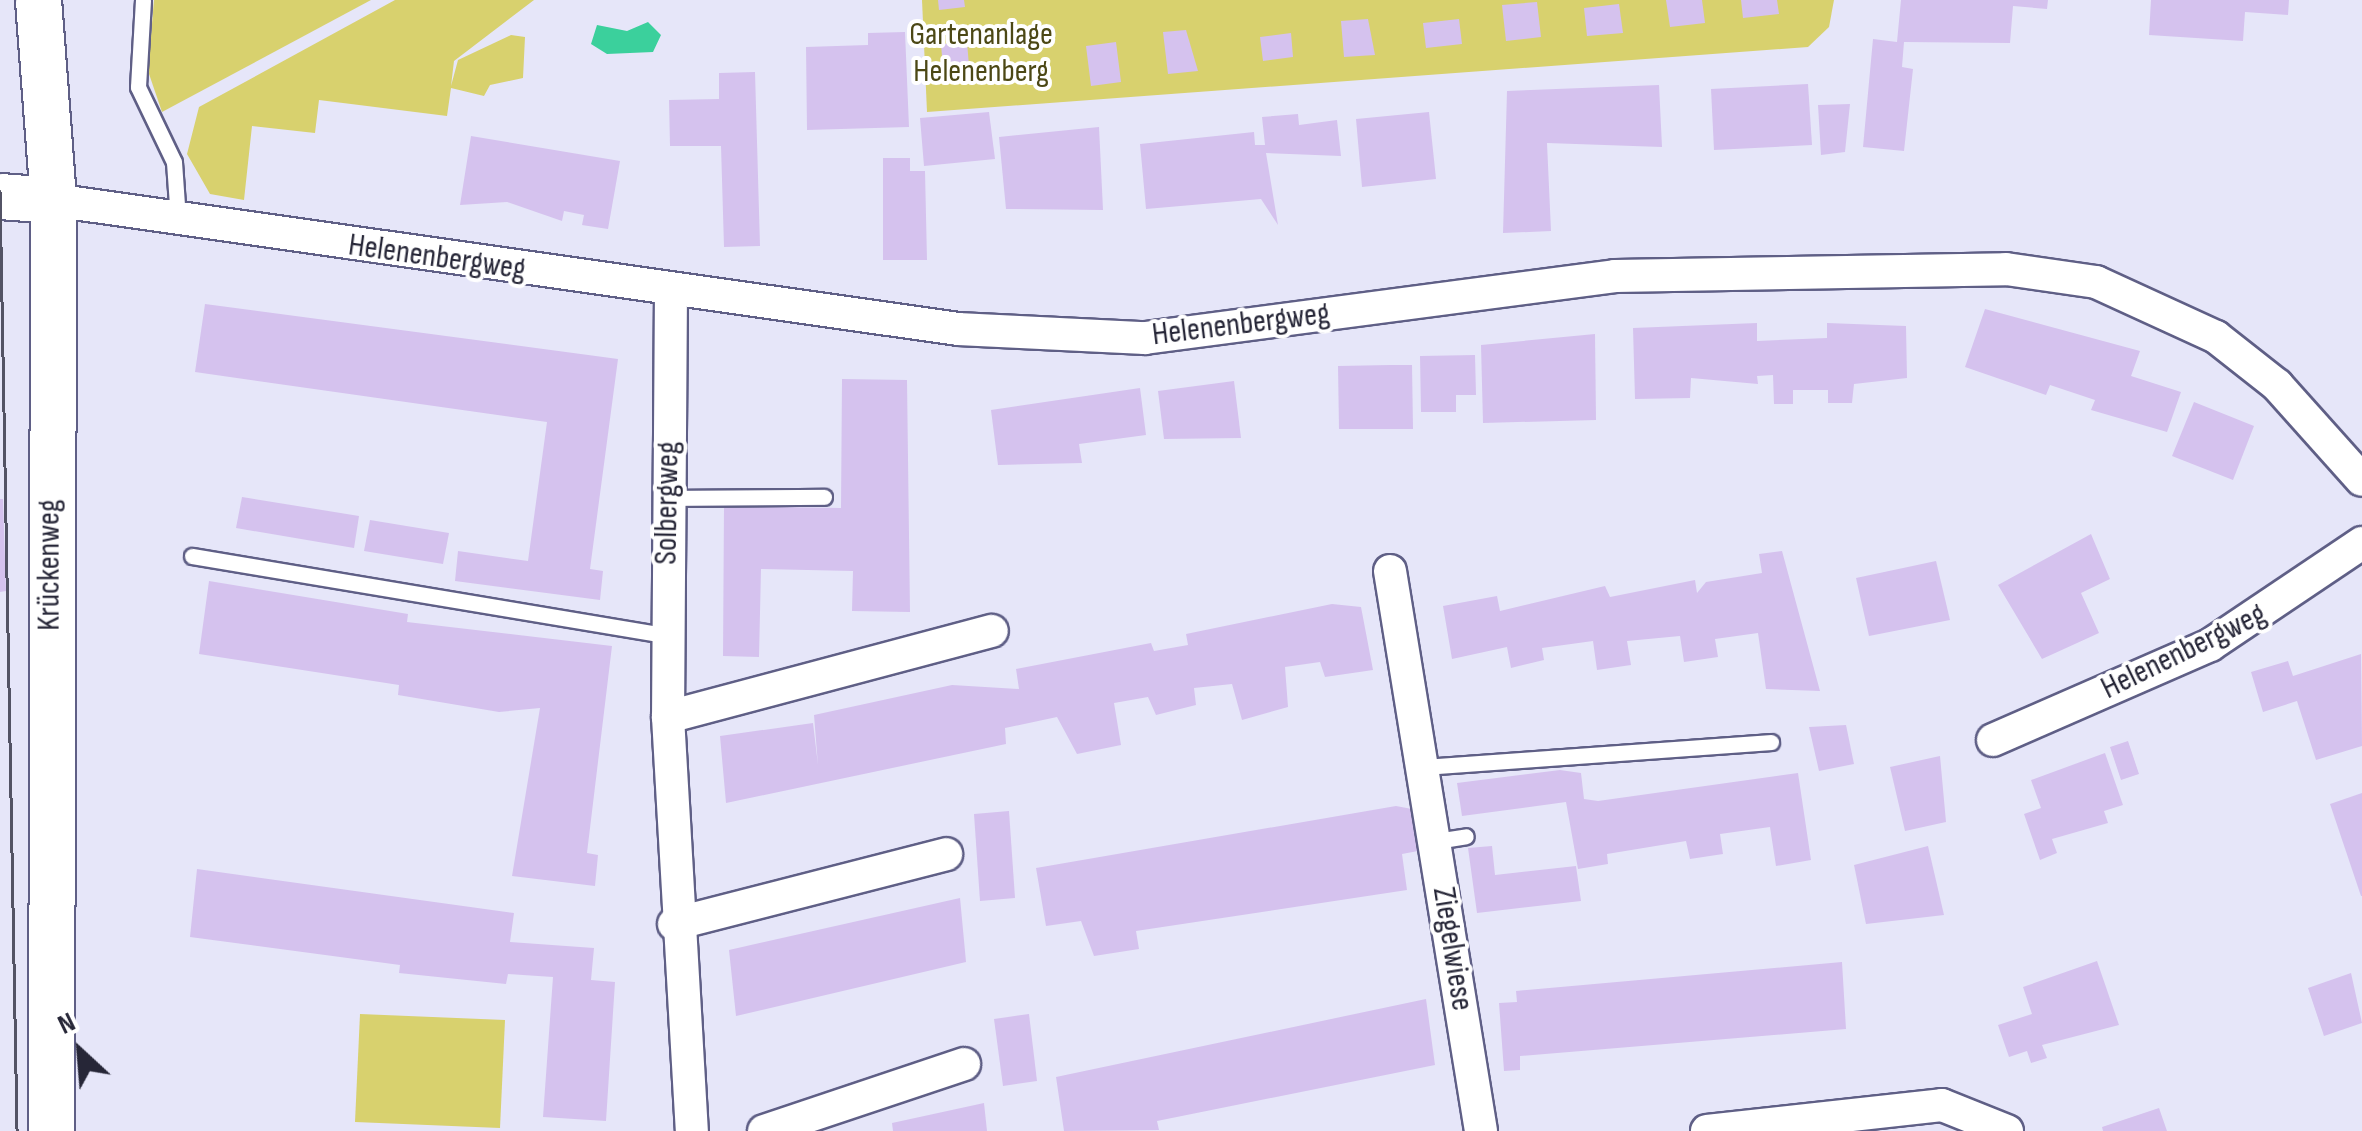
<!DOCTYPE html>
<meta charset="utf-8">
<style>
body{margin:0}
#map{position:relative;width:2362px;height:1131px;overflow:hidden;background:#e6e6f9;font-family:"Sofia Sans Condensed",sans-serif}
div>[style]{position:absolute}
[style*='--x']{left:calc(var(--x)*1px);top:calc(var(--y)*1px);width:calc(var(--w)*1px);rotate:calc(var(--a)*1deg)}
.green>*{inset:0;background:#d8d16e}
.water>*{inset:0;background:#3bd09c}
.building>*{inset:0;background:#d5c2ee}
.roads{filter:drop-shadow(2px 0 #5f5f86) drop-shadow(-2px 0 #5f5f86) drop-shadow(0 2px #5f5f86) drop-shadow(0 -2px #5f5f86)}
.lane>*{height:15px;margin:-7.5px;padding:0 7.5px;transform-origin:7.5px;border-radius:7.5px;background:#fff}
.street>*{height:32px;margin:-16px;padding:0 16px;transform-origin:16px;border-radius:16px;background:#fff}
.secondary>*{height:45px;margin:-22.5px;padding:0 22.5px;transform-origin:22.5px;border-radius:22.5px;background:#fff}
.tram>*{height:2.5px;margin:-1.25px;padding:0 1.25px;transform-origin:1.25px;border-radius:1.25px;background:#535365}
span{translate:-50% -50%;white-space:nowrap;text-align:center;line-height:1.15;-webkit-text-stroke:8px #fff;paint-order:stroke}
.park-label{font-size:32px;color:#4c4815}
.street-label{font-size:32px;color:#262637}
.north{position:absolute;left:30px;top:1001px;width:100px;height:100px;-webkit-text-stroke:8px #fff;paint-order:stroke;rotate:334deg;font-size:28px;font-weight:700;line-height:40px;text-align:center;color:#262637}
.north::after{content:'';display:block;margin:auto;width:35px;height:45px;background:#262637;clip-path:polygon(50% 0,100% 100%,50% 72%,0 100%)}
</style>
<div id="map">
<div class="green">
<div style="clip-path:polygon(154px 0,371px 0,162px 112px,148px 71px)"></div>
<div style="clip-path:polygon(395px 0,534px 0,454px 61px,451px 86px,458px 60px,511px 35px,525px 37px,523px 78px,490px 85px,484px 96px,451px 88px,447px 116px,319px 100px,315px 133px,252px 126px,244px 200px,210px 194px,187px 154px,199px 107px)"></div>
<div style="clip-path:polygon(922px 0,1834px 0,1829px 27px,1808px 47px,927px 112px)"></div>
<div style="clip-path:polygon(360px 1014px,505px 1020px,500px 1128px,355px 1122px)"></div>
</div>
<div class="water">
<div style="clip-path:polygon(648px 22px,661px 35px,653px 52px,607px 54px,591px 44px,597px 25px,627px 31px)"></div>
</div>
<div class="building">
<div style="clip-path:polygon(938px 0,964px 0,965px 7px,939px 10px)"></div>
<div style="clip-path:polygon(1666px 0,1702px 0,1705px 23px,1670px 27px)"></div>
<div style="clip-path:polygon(1741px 0,1777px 0,1779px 14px,1743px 18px)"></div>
<div style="clip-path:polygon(1901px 0,2048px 0,2047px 9px,2013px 6px,2010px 43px,1904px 42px,1902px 67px,1913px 69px,1904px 151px,1863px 147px,1873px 39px,1897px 42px)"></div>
<div style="clip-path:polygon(2151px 0,2289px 0,2288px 15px,2245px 12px,2243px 41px,2149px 35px)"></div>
<div style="clip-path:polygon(1537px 2px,1541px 37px,1506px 41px,1502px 5px)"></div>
<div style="clip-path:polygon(1619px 4px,1623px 33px,1587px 36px,1584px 8px)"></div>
<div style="clip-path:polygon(1368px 19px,1375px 55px,1344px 57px,1341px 21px)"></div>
<div style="clip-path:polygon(1459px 19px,1462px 44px,1426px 48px,1423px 23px)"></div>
<div style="clip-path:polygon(1186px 30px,1198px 71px,1168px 74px,1163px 32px)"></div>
<div style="clip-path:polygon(905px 32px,909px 127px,807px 130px,806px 47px,868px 45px,868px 33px)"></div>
<div style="clip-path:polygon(1291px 33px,1293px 57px,1263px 61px,1260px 37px)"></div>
<div style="clip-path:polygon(967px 42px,970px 78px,944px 81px,941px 44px)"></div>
<div style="clip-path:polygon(1116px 42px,1121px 82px,1091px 86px,1086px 46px)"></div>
<div style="clip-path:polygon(755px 72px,760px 246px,724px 247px,721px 146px,670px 146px,669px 100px,719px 99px,719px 73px)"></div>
<div style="clip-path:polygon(1808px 84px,1812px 145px,1714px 150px,1711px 89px)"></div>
<div style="clip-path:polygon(1659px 85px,1662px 147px,1547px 143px,1551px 231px,1503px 233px,1507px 91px)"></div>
<div style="clip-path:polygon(1850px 104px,1845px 152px,1821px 155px,1818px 105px)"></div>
<div style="clip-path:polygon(989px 112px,995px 159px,924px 166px,920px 118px)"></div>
<div style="clip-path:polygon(1429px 112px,1436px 179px,1362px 187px,1356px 119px)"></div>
<div style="clip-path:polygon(1298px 114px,1299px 125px,1337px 120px,1341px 156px,1266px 153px,1278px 225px,1261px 199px,1146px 209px,1140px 144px,1254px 132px,1255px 145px,1265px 145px,1262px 117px)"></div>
<div style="clip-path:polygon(1099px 127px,1103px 210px,1006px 209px,999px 137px)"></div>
<div style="clip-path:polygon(471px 136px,620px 161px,608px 229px,582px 225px,584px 215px,564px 211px,562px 221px,507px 202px,460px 205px)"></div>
<div style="clip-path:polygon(883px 158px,910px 158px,910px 171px,925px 171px,927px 260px,883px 260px)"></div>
<div style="clip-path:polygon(205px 304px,618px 359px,590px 569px,603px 571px,600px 600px,455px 581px,458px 551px,528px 561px,547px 422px,195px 372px)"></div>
<div style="clip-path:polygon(1985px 309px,2140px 351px,2131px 376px,2181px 392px,2167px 432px,2091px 410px,2095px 400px,2050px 385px,2046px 395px,1965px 367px)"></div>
<div style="clip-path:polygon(1757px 323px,1757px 341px,1827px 338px,1827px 323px,1906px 326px,1907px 378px,1854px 384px,1852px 403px,1828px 403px,1828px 390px,1793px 390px,1793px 404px,1774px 404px,1773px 375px,1757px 376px,1758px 384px,1691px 378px,1690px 398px,1635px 399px,1633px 328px)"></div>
<div style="clip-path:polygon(1595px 334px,1596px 420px,1483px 423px,1481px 345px)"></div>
<div style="clip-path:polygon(1475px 355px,1476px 395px,1456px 395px,1456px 412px,1421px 412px,1420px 356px)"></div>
<div style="clip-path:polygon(1390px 365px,1412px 365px,1413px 429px,1339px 429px,1338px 366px)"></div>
<div style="clip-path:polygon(842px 379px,907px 380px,910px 612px,852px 611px,853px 571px,761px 569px,759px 657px,723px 656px,724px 506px,841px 508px)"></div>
<div style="clip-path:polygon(1234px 381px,1241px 438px,1164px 439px,1158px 391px)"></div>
<div style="clip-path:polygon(1140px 388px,1146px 435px,1079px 444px,1082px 463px,998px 465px,991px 410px)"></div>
<div style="clip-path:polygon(2194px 402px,2254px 426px,2233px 480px,2172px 456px)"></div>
<div style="clip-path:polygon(242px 497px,359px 516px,354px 548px,236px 528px)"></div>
<div style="clip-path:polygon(0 499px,3px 499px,6px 591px,0 592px)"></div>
<div style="clip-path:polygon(370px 520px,449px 533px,443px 564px,364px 551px)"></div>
<div style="clip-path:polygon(2091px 534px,2110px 579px,2081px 593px,2099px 633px,2042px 659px,1998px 585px)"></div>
<div style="clip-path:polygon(1782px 551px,1820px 691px,1766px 689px,1758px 633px,1715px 639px,1718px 657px,1684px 662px,1680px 636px,1627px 641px,1631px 665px,1597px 670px,1593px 641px,1542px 648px,1544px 660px,1511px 668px,1507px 647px,1452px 659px,1443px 606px,1497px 596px,1500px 611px,1605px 586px,1610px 597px,1695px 580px,1697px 593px,1706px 582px,1762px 573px,1759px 554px)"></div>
<div style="clip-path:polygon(1936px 561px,1950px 620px,1869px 636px,1856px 578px)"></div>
<div style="clip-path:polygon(209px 581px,408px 614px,407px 622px,612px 646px,587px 853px,598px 855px,595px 886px,512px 876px,540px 708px,499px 712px,398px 695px,399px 685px,199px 654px)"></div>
<div style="clip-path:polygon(1332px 604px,1361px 607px,1373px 670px,1325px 677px,1320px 662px,1285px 667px,1288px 707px,1242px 720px,1232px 684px,1194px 688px,1196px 705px,1156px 715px,1148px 697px,1114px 703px,1121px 745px,1077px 754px,1057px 717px,1005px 728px,1006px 744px,726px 803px,720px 736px,813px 723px,818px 765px,814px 715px,952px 685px,1019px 689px,1016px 669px,1151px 643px,1154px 651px,1188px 645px,1186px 634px)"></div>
<div style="clip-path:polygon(2361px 654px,2362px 746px,2316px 760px,2297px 701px,2263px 712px,2251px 672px,2288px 661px,2293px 676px)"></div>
<div style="clip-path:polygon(1846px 725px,1854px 764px,1819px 771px,1809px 727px)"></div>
<div style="clip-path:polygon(2128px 741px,2139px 774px,2121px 780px,2110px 747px)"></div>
<div style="clip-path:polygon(2105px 753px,2123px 805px,2104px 811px,2108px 823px,2052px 839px,2057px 853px,2040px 860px,2024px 814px,2041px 808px,2031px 780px)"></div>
<div style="clip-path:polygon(1940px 756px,1946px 822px,1905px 831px,1890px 767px)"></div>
<div style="clip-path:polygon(1560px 770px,1581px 773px,1584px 799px,1598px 801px,1798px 773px,1811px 860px,1776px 866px,1770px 827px,1720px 834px,1723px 854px,1690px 859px,1686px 841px,1607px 854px,1608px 864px,1578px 869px,1566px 802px,1462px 816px,1457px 783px)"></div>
<div style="clip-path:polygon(2362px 793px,2362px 896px,2361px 896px,2330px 804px)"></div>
<div style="clip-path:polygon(1396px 806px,1412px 809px,1418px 851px,1402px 854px,1407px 890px,1136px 931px,1139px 949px,1094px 956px,1081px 921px,1046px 926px,1036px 868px)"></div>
<div style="clip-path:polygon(1009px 811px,1015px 898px,980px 901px,974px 814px)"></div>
<div style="clip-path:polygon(1492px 846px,1495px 875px,1576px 866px,1581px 901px,1477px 913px,1468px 848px)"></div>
<div style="clip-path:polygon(1928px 846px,1944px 915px,1866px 924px,1854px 865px)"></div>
<div style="clip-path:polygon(197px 869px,514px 913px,510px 942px,594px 948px,591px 980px,615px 982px,606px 1121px,543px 1117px,553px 977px,508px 974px,506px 984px,399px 973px,400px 965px,190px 937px)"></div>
<div style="clip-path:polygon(960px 898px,966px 962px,736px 1016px,729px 950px)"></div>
<div style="clip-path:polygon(2097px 961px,2119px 1025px,2042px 1045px,2047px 1058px,2031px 1063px,2027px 1051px,2009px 1057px,1998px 1025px,2032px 1014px,2023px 987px)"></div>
<div style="clip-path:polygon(1842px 962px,1846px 1029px,1520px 1056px,1520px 1070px,1504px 1071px,1499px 1003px,1517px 1002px,1516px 991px)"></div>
<div style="clip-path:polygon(2351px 973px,2362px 1023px,2324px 1036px,2308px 988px)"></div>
<div style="clip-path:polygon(1426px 999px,1435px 1065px,1157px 1121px,1159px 1130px,1064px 1131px,1056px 1077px)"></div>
<div style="clip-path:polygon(1029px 1014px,1037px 1081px,1003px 1086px,994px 1019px)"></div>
<div style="clip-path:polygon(984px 1103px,987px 1131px,893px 1131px,892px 1123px)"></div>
<div style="clip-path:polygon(2159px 1108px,2167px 1131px,2103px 1131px,2102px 1127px)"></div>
</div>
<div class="roads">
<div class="lane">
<div style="--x:143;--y:0;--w:87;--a:93.3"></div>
<div style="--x:138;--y:87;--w:83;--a:64.4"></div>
<div style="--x:174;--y:162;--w:57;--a:86"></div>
<div style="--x:668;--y:498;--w:156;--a:-0.4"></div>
<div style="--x:192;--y:556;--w:481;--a:9.5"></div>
<div style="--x:1424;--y:767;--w:348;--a:-4.1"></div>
<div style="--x:1436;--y:841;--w:30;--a:-9"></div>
</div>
<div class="street">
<div style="--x:53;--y:200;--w:914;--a:8.11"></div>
<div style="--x:958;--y:329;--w:187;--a:2.8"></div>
<div style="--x:1145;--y:338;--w:474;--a:-7.5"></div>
<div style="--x:1615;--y:276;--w:391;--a:-1"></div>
<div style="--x:2006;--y:269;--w:91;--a:8.2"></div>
<div style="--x:2096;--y:282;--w:132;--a:24.6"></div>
<div style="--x:2216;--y:337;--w:78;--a:38.2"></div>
<div style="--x:2277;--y:385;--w:127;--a:48.2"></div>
<div style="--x:671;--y:290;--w:427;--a:90.4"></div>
<div style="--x:668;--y:717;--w:415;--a:86.7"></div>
<div style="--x:1390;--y:571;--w:567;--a:80.77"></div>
<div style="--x:668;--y:717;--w:335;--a:-14.9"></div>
<div style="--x:1993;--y:740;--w:237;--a:-23.6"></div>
<div style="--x:2210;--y:645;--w:183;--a:-33.9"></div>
<div style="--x:674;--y:924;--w:281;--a:-14.4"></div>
<div style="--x:764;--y:1131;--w:211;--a:-18.5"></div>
<div style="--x:1707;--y:1131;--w:236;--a:-6.3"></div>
<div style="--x:1942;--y:1105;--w:70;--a:21.8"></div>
</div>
<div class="secondary">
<div style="--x:38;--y:0;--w:201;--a:85.7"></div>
<div style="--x:53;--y:200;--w:931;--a:90.12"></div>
<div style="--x:0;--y:196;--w:53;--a:4.3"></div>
</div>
</div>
<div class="tram">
<div style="--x:0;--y:191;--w:940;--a:88.96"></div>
</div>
<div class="park-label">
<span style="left:981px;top:54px">Gartenanlage<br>Helenenberg</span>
</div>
<div class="street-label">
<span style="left:437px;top:258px;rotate:8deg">Helenenbergweg</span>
<span style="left:1241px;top:325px;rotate:-7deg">Helenenbergweg</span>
<span style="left:668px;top:503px;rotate:-89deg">Solbergweg</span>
<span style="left:50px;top:565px;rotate:-90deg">Krückenweg</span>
<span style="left:2184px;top:652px;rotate:-26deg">Helenenbergweg</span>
<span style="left:1452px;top:949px;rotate:81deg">Ziegelwiese</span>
</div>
<div class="north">N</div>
</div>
